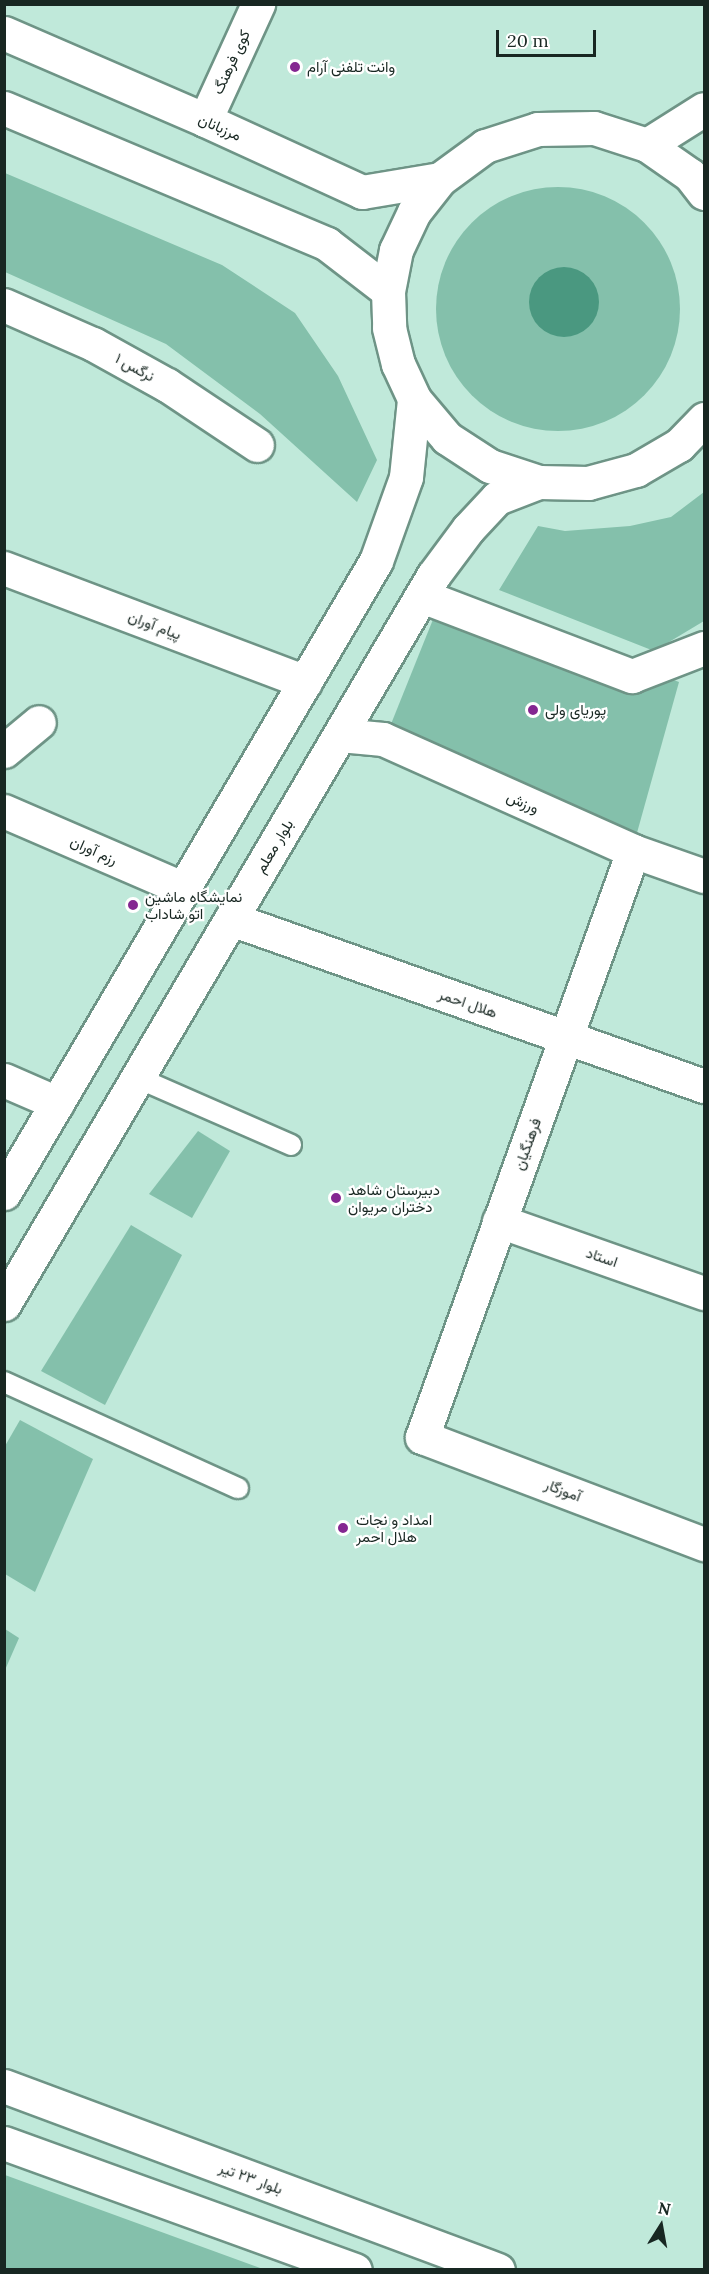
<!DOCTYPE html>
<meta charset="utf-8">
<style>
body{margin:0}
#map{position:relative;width:709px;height:2274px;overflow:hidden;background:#c0e9da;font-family:Lora,Vazirmatn,serif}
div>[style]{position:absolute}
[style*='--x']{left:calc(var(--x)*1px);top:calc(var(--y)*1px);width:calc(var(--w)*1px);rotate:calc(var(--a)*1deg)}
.green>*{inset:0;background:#84c0ab}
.round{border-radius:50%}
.water>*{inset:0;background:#4a9880}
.roads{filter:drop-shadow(2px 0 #6e9486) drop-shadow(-2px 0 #6e9486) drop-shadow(0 2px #6e9486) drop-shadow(0 -2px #6e9486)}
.lane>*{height:20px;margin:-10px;padding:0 10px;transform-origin:10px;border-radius:10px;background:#fff}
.street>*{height:33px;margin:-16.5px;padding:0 16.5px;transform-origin:16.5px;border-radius:16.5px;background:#fff}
.secondary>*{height:33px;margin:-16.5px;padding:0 16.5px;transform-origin:16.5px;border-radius:16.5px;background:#fff}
.primary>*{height:33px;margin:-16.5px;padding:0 16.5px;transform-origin:16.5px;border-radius:16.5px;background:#fff}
.dots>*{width:16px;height:16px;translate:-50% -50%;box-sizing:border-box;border:3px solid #fff;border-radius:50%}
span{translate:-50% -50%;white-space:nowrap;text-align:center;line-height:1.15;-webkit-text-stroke:4.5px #fff;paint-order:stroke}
.street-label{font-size:15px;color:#182722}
.poi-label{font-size:15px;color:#182722}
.left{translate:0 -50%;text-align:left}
.frame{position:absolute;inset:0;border:6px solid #182722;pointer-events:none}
.north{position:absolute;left:631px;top:2196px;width:60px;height:60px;-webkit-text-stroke:4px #fff;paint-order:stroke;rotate:11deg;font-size:16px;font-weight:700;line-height:24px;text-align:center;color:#182722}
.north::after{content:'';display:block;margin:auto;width:21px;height:27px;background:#182722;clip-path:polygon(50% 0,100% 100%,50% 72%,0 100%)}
.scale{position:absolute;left:496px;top:30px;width:100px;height:27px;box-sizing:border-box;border:3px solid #182722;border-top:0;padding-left:8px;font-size:18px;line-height:21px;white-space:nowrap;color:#182722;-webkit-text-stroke:4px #fff;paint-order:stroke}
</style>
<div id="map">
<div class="green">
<div style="clip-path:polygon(5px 173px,222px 265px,295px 313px,338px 376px,377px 460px,357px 502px,260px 414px,166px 344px,5px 272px)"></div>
<div class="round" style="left:436px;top:187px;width:244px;height:244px"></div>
<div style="clip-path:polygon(704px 492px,704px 621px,654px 651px,499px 590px,538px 526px,565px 531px,630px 526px,671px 517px)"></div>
<div style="clip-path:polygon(444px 592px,679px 682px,635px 840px,385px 739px)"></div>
<div style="clip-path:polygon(198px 1131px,230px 1151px,192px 1218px,149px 1194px)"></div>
<div style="clip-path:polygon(131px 1225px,182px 1255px,105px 1405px,41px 1371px)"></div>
<div style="clip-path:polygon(20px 1420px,93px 1459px,35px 1592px,5px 1574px,5px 1446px)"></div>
<div style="clip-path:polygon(5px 1629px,19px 1638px,5px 1670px)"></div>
<div style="clip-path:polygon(5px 2175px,263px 2269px,5px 2269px)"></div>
</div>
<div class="water">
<div class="round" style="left:529px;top:267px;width:70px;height:70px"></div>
</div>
<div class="roads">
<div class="lane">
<div style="--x:138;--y:1078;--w:167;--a:23.6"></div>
<div style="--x:4;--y:1382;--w:257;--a:24.4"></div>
</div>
<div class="street">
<div style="--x:205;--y:120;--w:128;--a:-65.4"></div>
<div style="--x:4;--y:305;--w:97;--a:23.7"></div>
<div style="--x:93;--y:344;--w:85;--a:29"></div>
<div style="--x:167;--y:385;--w:108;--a:33.7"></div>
<div style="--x:4;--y:568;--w:322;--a:20.7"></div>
<div style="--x:422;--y:596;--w:225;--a:20.9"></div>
<div style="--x:632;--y:676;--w:77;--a:-21.3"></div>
<div style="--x:340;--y:735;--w:43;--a:5.3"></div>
<div style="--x:383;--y:739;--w:274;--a:24.1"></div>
<div style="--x:633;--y:851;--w:75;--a:19.4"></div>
<div style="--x:4;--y:751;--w:45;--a:-39.6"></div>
<div style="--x:4;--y:811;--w:196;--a:23.4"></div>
<div style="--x:633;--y:851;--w:623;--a:109.8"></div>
<div style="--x:422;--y:1437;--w:302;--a:20.8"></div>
<div style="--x:231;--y:919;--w:502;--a:19.45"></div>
<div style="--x:4;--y:1080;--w:58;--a:23.5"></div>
<div style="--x:499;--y:1221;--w:217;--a:19.4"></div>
</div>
<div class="secondary">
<div style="--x:647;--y:145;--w:67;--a:-32.3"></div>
<div style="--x:4;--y:1193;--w:733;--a:-59.52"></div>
<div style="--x:376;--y:561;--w:89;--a:-70.3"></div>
<div style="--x:406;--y:477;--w:78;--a:-84.1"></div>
<div style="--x:4;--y:1304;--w:845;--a:-59.49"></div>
<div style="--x:433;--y:576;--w:59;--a:-53.3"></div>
<div style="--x:468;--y:529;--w:42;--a:-46.9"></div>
<div style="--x:497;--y:498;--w:45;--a:-20.9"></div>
<div style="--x:4;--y:2086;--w:527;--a:20.43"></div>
<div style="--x:4;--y:2143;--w:373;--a:19.9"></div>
</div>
<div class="primary">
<div style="--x:4;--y:33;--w:219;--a:23.4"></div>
<div style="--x:205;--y:120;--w:173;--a:24.6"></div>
<div style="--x:362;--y:192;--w:79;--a:-9.5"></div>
<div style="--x:4;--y:108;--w:350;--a:22.8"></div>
<div style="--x:327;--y:244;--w:77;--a:37.6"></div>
<div style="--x:704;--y:193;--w:23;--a:-128"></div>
<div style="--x:690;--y:175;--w:52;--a:-145.1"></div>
<div style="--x:647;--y:145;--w:56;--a:-162.2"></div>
<div style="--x:594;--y:128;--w:56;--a:179"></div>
<div style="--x:538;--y:129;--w:56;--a:162.2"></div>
<div style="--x:485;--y:146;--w:56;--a:143.7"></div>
<div style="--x:440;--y:179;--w:42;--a:128.2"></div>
<div style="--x:414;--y:212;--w:42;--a:115.3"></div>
<div style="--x:396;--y:250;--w:42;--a:101"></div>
<div style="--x:388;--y:291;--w:37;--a:88"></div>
<div style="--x:389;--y:328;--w:37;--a:76"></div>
<div style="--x:398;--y:364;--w:38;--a:65"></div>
<div style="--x:414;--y:399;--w:51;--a:49.8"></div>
<div style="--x:447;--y:438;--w:51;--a:33.1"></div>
<div style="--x:490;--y:466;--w:52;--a:18.1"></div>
<div style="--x:539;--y:482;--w:49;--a:1.2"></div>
<div style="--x:588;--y:483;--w:50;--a:-15.2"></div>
<div style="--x:636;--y:470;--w:50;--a:-30.2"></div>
<div style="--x:679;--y:445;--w:36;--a:-46"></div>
</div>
</div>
<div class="dots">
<div style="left:295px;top:67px;background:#842691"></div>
<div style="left:533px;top:710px;background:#842691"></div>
<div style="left:133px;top:905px;background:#842691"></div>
<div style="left:336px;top:1198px;background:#842691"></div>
<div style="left:343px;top:1528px;background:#842691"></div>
</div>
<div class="street-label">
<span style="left:231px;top:62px;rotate:-65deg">کوی فرهنگ</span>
<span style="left:220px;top:127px;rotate:24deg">مرزبانان</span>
<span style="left:135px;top:367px;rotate:29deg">نرگس ۱</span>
<span style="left:155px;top:625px;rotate:21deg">پیام آوران</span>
<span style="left:523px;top:802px;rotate:24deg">ورزش</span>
<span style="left:274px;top:846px;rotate:-59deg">بلوار معلم</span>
<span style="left:94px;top:850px;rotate:24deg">رزم آوران</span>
<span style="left:468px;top:1003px;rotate:19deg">هلال احمر</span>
<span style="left:527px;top:1144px;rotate:-70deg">فرهنگیان</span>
<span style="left:602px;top:1257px;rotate:19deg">استاد</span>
<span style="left:563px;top:1490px;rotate:21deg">آموزگار</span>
<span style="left:251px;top:2178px;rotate:20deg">بلوار ۲۳ تیر</span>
</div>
<div class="poi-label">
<span class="left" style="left:307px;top:67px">وانت تلفنی آرام</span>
<span class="left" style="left:545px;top:710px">پوریای ولی</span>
<span class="left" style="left:145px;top:905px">نمایشگاه ماشین<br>اتو شاداب</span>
<span class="left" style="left:348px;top:1198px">دبیرستان شاهد<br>دختران مریوان</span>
<span class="left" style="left:356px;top:1528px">امداد و نجات<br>هلال احمر</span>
</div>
<div class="frame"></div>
<div class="north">N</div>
<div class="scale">20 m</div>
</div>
